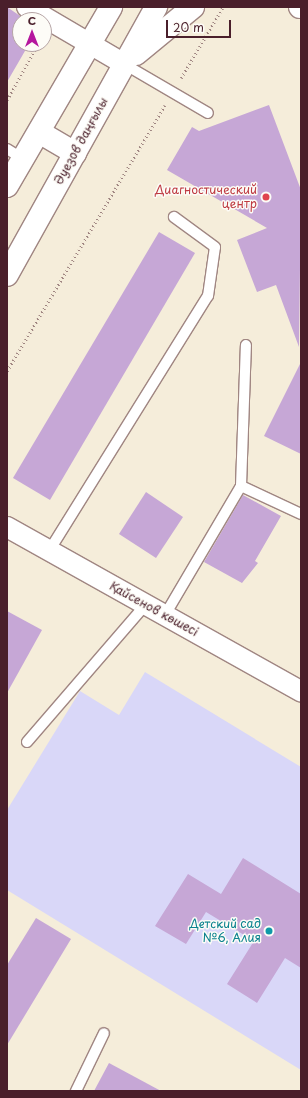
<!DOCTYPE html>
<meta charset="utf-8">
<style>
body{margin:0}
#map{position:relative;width:308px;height:1098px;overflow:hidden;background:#f5edda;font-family:"Playpen Sans",sans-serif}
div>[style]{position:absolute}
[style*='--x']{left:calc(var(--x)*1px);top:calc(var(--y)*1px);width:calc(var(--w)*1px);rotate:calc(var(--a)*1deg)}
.built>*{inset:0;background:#d9d7f8}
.building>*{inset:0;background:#c6a7d6}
.path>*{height:2.5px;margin-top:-1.25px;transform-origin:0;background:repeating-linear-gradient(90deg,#a08682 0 1px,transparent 0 4px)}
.roads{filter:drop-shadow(1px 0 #a08682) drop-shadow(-1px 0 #a08682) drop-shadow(0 1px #a08682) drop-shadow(0 -1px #a08682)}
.lane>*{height:10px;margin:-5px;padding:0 5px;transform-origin:5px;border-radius:5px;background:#fff}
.street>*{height:20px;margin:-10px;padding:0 10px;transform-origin:10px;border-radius:10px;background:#fff}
.secondary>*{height:22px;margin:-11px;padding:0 11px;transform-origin:11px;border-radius:11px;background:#fff}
.dots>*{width:11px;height:11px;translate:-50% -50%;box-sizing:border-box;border:2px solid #fdfcf7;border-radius:50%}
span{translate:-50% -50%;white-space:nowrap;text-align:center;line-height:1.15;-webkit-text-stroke:3px #fdfcf7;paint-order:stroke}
.street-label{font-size:12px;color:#4a1f2b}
.health-label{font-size:12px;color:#be3a42}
.right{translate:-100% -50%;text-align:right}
.culture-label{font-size:12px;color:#0d838f}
.frame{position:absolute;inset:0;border:8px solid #4a1f2b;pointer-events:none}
.north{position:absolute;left:12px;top:12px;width:40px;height:40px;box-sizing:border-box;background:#fdfcf7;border:1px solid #b5a4a5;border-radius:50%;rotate:0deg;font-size:11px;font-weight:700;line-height:16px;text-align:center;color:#4a1f2b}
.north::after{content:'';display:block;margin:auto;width:14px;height:18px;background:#b5179e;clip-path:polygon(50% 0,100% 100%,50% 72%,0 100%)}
.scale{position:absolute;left:166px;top:20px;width:65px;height:18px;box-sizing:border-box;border:2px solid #4a1f2b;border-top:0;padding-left:5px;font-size:12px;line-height:14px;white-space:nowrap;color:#4a1f2b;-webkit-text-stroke:3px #fdfcf7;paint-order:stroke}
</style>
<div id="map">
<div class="built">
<div style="clip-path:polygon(145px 672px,301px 767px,301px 1070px,7px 890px,7px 810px,80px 691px,119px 715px)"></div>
</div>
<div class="building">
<div style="clip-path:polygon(7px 7px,26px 20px,20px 20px,20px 44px,29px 44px,7px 82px)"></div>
<div style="clip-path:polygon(269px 105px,301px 190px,299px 347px,276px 285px,257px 292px,237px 240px,267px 228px,167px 170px,192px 127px,199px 131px)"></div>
<div style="clip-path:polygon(159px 232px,195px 253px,50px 500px,13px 478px)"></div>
<div style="clip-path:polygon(301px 362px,301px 454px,264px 436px)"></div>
<div style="clip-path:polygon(146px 492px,183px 517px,156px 558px,119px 534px)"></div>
<div style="clip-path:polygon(243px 495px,281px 516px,255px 561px,258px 563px,242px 583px,204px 562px)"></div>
<div style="clip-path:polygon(7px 611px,42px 630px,7px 693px)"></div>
<div style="clip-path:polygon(243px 858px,301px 894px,301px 968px,285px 958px,257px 1003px,227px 984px,254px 941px,206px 912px,186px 944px,155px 926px,188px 874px,221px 894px)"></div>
<div style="clip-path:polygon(36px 918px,71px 939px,7px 1045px,7px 965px)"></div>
<div style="clip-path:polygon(109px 1063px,161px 1091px,94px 1091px)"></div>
</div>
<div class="path">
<div style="--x:181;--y:78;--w:82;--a:-59.4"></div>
<div style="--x:7;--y:100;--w:64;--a:-61"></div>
<div style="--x:7;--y:371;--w:309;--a:-59.3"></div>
</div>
<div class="roads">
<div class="lane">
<div style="--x:124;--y:64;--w:97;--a:30.3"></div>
<div style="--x:7;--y:149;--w:19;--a:32"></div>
<div style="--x:241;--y:486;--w:66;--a:25"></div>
<div style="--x:49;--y:551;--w:301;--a:-58.1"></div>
<div style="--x:208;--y:296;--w:49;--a:-81.9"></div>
<div style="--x:215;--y:247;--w:51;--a:-143.8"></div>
<div style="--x:165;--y:615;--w:150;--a:-59.5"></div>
<div style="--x:241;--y:486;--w:141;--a:-88"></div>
<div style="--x:27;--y:742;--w:182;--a:-49.2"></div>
<div style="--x:76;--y:1091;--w:64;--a:-64.2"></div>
</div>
<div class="street">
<div style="--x:27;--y:7;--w:113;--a:30.4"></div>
<div style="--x:7;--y:527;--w:337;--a:29.2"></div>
</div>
<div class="secondary">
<div style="--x:300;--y:7;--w:1;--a:0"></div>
<div style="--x:136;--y:54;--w:74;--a:-39.5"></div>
<div style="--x:39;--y:132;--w:42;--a:30.3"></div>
<div style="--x:7;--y:186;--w:207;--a:-59.8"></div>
<div style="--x:7;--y:275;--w:307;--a:-60.9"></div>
</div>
</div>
<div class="dots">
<div style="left:266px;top:197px;background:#e0444e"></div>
<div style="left:269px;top:931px;background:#0f9aa8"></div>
</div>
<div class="street-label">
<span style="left:81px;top:141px;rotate:-61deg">Әуезов даңғылы</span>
<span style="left:154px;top:609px;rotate:29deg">Қайсенов көшесі</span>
</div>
<div class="health-label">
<span class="right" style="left:257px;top:197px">Диагностический<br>центр</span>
</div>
<div class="culture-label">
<span class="right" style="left:261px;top:931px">Детский сад<br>№6, Алия</span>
</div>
<div class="frame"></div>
<div class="north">С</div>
<div class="scale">20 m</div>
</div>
